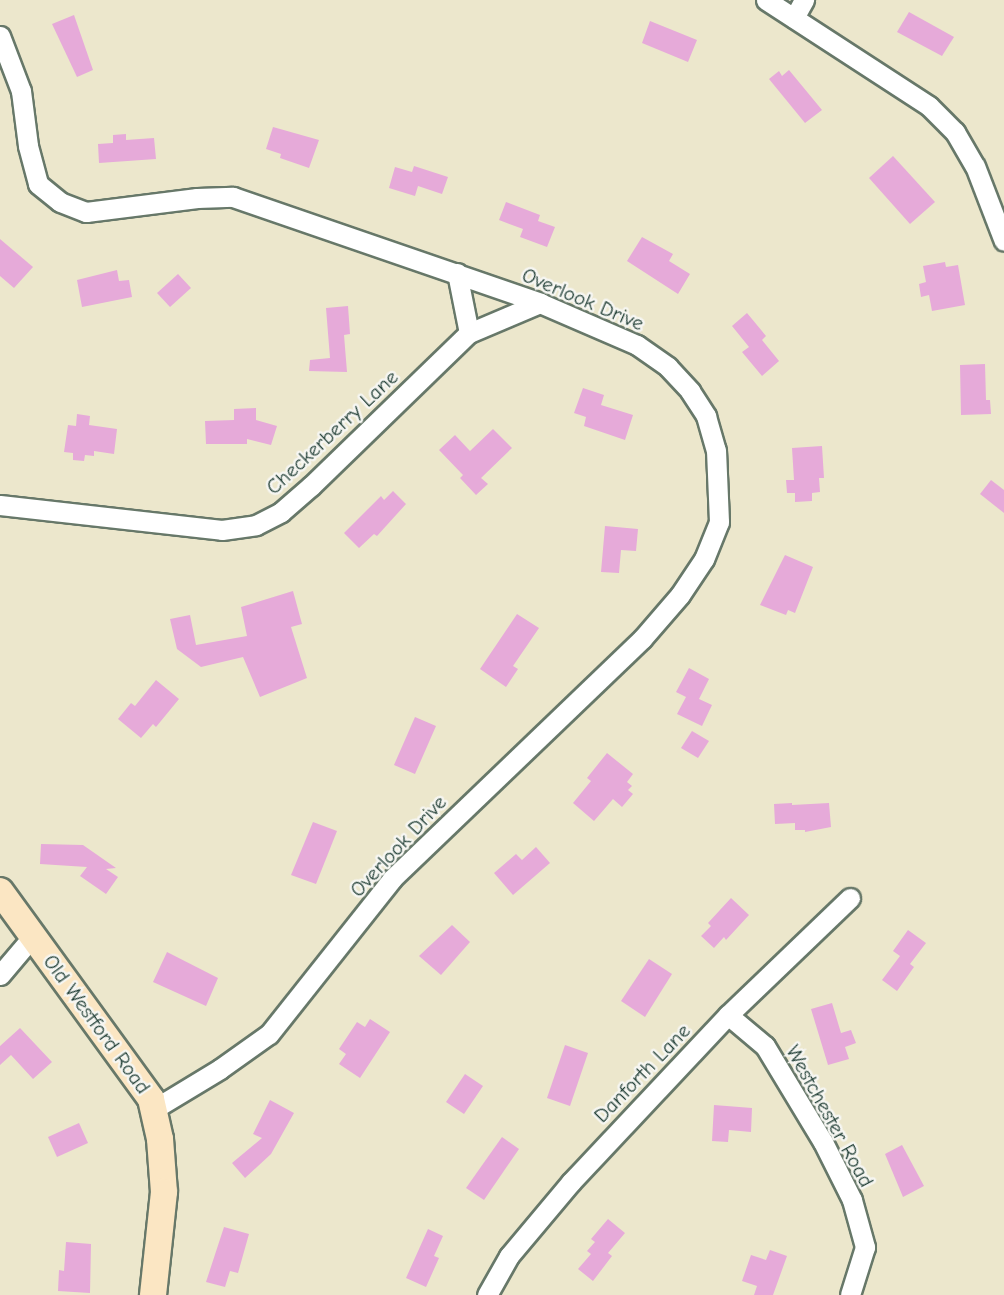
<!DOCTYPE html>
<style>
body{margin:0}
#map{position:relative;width:1004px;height:1295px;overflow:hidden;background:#ece7cc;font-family:"Comic Neue",sans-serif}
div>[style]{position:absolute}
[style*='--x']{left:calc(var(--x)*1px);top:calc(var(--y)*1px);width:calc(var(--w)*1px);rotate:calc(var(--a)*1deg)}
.building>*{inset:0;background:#e6aad9}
.roads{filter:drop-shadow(2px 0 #677869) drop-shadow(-2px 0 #677869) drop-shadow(0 2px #677869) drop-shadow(0 -2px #677869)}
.street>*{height:19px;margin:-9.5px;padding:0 9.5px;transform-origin:9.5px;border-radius:9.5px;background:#fff}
.secondary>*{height:26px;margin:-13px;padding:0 13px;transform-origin:13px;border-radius:13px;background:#fbe6c3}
span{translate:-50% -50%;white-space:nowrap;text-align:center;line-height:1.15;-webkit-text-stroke:5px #f6f6f2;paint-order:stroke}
.street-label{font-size:21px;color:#1f3d34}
</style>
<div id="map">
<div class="building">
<div style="clip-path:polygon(909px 12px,954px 37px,942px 56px,897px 32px)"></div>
<div style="clip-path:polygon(74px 15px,93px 70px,77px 77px,52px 24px)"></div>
<div style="clip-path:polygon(650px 21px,697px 40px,688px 62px,642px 43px)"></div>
<div style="clip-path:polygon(789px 70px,822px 110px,805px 123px,769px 79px,779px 71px,782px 76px)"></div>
<div style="clip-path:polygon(273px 127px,319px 140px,309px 168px,280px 158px,281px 154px,266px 149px)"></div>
<div style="clip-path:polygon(126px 134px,126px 140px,154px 138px,156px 159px,99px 163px,98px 144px,113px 143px,113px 135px)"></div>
<div style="clip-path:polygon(893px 156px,935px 202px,910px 224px,869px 178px)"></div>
<div style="clip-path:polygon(414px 166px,448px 177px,442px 194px,418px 186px,415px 196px,389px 188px,395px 167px,412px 172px)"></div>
<div style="clip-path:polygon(506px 202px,540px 215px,538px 221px,555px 227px,547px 247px,520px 237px,523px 229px,499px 220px)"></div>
<div style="clip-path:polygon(642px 237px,673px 254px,669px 261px,690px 274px,678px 294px,627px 261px)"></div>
<div style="clip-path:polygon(0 239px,33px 267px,14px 288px,0 276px)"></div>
<div style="clip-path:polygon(945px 262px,946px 267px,958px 265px,965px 305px,932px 311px,929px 295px,921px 297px,919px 284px,926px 282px,923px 266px)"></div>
<div style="clip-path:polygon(117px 270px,119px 281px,129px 280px,132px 297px,82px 307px,77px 280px)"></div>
<div style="clip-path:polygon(178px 274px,191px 288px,170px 307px,157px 293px)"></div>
<div style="clip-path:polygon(348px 306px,350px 334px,344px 335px,347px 372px,309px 371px,310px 360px,330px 358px,326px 308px)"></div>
<div style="clip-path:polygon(747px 313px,766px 336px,762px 340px,779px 361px,762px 376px,742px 352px,749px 347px,732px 326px)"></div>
<div style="clip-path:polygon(985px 364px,986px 400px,990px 400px,991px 414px,961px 415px,960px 365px)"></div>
<div style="clip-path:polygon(583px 388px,604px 395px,601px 405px,633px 415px,625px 440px,584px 426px,586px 417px,574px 413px)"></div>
<div style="clip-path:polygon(256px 408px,256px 420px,277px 426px,271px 445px,247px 439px,247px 444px,206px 444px,205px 421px,234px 420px,234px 409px)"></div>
<div style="clip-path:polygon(77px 414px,90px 416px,89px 425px,117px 429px,114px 454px,94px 451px,94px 456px,85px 455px,84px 461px,73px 460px,73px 453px,64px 452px,68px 425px,76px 426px)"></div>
<div style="clip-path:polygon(493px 429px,512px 448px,481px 478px,488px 484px,476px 495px,460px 478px,463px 475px,439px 450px,455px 435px,470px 451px)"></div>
<div style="clip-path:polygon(822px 446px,824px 478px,819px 478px,820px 492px,812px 493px,812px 501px,795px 502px,795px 493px,787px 493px,786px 480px,794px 480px,792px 448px)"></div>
<div style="clip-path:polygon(991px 480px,1004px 490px,1004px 513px,980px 494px)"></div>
<div style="clip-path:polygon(393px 491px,406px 504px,377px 536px,374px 534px,359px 548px,344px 533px,381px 496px,384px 500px)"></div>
<div style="clip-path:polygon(605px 526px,638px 529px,636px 551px,621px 550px,619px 573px,601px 572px)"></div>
<div style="clip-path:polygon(785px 555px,813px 567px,795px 613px,788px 610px,786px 615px,760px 605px)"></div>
<div style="clip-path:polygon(293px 591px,302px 624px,291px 627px,307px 678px,260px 697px,243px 657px,201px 667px,177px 649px,170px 619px,190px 615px,196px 645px,247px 636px,241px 607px)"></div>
<div style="clip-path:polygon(517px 614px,539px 628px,513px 666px,518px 669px,506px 687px,480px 669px)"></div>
<div style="clip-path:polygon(689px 668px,709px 679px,699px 699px,712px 705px,702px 726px,677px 714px,686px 697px,676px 692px)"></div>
<div style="clip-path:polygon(156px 680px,179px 699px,156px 727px,153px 724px,141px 738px,118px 719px,131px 703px,135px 706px)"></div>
<div style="clip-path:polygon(415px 717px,436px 726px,415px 774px,394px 765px)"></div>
<div style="clip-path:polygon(692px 731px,709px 741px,698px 758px,681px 748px)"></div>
<div style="clip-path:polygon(607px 753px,633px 774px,627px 782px,632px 786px,628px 790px,633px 794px,622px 807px,613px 799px,594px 821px,573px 803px,591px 781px,587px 778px)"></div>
<div style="clip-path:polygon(792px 803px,792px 805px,829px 803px,831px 827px,805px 832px,805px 830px,795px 830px,795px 823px,775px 824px,774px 804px)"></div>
<div style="clip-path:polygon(313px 822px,337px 831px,316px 884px,291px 875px)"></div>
<div style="clip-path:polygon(41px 844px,83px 845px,116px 868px,106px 869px,118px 877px,106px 894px,80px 876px,87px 867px,40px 864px)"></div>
<div style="clip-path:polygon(536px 847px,550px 863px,513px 895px,494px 873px,516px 854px,522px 860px)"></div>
<div style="clip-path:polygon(731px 898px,749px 915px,726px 940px,724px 937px,714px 948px,701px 936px,711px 926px,708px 923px)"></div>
<div style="clip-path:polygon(452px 925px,470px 942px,441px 975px,419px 956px)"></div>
<div style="clip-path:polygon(908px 930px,926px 943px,910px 964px,914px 967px,897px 991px,882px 980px,900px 956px,893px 951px)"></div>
<div style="clip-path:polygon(167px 952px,218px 978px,206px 1006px,153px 982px)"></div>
<div style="clip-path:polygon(649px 959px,672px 974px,645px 1017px,621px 1001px)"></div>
<div style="clip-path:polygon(832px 1003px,841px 1033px,851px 1030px,856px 1043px,845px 1047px,849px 1059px,828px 1065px,811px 1009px)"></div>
<div style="clip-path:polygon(370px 1019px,390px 1032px,360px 1078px,339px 1064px,346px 1054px,339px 1049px,357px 1022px,365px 1027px)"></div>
<div style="clip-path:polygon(20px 1028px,52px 1062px,33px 1079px,11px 1055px,0 1065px,0 1046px)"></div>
<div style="clip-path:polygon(565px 1045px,588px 1053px,570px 1106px,547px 1098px)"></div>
<div style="clip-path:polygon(465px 1074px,483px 1086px,464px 1114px,446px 1102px)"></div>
<div style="clip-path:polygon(270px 1100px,294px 1113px,271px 1154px,245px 1178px,232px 1163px,262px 1138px,253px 1134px)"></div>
<div style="clip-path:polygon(714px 1105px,752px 1108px,751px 1132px,729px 1130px,728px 1142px,712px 1141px)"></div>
<div style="clip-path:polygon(79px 1123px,88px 1143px,57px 1157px,48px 1137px)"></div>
<div style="clip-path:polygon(502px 1137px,519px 1149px,484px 1200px,466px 1188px)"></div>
<div style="clip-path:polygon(902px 1145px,924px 1186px,903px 1197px,885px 1154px)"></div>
<div style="clip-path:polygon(608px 1219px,625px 1233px,608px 1253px,612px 1256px,593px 1281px,578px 1269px,591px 1254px,587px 1251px,595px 1242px,591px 1239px)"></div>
<div style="clip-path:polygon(224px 1227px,249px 1234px,238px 1273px,230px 1271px,225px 1287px,206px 1282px)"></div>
<div style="clip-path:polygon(428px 1229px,443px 1236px,434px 1256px,439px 1258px,426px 1287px,406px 1278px)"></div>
<div style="clip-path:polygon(66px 1242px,91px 1244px,90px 1293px,58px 1291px,59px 1270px,64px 1271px)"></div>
<div style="clip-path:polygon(770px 1250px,787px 1256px,773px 1295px,754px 1295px,757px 1286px,742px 1281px,751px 1255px,766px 1260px)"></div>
</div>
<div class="roads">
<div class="street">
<div style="--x:766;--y:0;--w:194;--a:33"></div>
<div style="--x:929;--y:106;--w:37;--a:45"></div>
<div style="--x:955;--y:132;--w:39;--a:60"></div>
<div style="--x:975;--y:166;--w:80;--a:68.9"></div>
<div style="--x:794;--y:18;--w:21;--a:-61"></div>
<div style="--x:0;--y:36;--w:59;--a:69.1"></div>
<div style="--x:21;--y:91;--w:55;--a:82.7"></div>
<div style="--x:28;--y:146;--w:39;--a:75"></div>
<div style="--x:38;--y:184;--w:28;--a:39"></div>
<div style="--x:60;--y:202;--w:28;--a:21"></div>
<div style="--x:86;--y:212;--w:112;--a:-7.2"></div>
<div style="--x:197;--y:198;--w:36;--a:-2"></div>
<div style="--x:233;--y:197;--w:325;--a:19"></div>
<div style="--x:540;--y:303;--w:106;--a:23.4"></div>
<div style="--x:637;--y:345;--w:38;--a:35"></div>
<div style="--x:668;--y:367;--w:33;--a:47"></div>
<div style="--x:690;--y:391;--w:30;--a:57"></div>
<div style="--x:706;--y:416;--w:35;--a:74"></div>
<div style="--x:716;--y:450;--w:72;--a:87.6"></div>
<div style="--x:719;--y:522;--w:40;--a:112"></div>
<div style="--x:704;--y:559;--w:43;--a:123.7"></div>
<div style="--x:680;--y:595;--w:58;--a:130.8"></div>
<div style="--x:642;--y:639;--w:347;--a:136.2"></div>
<div style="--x:392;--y:879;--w:198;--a:128.4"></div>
<div style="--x:269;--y:1034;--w:60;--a:144.5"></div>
<div style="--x:220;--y:1069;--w:77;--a:148.8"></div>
<div style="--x:457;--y:273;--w:61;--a:78.7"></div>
<div style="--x:0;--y:505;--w:223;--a:6.4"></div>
<div style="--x:222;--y:530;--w:34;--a:-8"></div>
<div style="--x:256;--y:525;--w:28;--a:-27"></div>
<div style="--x:281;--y:512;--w:40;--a:-41"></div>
<div style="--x:311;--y:486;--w:220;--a:-44.1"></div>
<div style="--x:469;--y:333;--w:77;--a:-22.9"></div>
<div style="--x:0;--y:975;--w:51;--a:-49.8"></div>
<div style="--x:728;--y:1015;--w:48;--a:40"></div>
<div style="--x:765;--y:1046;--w:112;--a:58.9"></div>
<div style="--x:823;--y:1142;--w:65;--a:63.4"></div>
<div style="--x:852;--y:1200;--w:49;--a:74.5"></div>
<div style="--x:865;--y:1247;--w:50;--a:107.4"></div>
<div style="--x:487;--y:1295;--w:45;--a:-60.6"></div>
<div style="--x:509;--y:1256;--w:97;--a:-50"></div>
<div style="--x:571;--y:1182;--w:229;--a:-46.8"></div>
<div style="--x:728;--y:1015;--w:169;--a:-43.8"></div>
</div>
<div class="secondary">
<div style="--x:0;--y:891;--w:257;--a:54"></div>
<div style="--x:151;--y:1099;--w:41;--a:77.3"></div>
<div style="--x:160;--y:1139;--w:53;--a:85.7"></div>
<div style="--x:164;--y:1192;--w:104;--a:96.1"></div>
</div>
</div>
<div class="street-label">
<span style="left:583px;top:299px;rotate:23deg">Overlook Drive</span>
<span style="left:332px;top:432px;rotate:-43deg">Checkerberry Lane</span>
<span style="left:398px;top:846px;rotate:-47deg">Overlook Drive</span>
<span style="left:97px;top:1024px;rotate:54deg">Old Westford Road</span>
<span style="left:642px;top:1073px;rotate:-46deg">Danforth Lane</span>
<span style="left:830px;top:1116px;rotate:61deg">Westchester Road</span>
</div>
</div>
